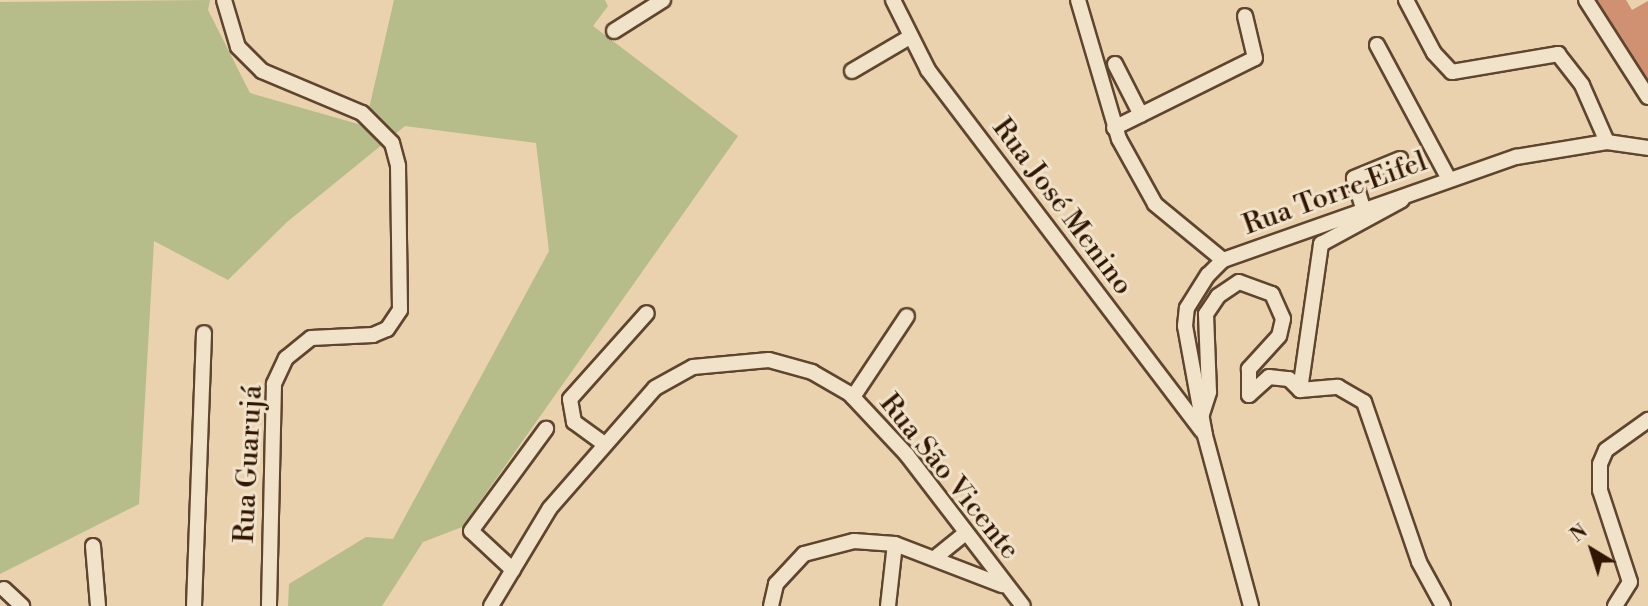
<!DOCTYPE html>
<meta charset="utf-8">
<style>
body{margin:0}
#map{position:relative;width:1648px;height:606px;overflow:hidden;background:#e9d2ad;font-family:"Libre Bodoni",serif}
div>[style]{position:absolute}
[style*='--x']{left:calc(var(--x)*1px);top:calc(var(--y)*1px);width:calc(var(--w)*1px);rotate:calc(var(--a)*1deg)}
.green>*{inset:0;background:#b6bc8a}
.building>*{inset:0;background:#cf9171}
.roads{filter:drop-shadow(2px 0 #5f452e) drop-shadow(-2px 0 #5f452e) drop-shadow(0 2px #5f452e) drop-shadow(0 -2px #5f452e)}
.minor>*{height:14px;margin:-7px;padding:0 7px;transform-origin:7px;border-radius:7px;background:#f1e2ca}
span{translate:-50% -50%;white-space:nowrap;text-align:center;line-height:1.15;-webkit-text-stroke:6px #f1e2ca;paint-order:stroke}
.street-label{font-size:28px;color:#311603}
.north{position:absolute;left:1557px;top:515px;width:70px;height:70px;-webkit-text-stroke:5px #f1e2ca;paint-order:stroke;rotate:322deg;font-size:19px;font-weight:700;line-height:28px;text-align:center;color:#311603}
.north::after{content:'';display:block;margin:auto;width:24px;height:32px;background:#311603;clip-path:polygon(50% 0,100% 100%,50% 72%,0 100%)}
</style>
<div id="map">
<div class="green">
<div style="clip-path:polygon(210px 0,208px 10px,250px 93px,365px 126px,394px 0,605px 0,608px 6px,593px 26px,738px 136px,462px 527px,423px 542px,382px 606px,288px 606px,289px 584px,366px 537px,393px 539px,549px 251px,536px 143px,405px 126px,287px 222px,228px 280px,154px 241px,139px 504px,0 574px,0 2px)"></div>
</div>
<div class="building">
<div style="clip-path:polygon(1594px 0,1626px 0,1632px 10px,1648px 1px,1648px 85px)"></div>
</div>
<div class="roads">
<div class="minor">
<div style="--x:224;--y:0;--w:49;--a:73.4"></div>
<div style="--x:238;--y:47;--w:34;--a:45"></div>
<div style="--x:262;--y:71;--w:108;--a:22.8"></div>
<div style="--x:362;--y:113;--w:42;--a:45"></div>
<div style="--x:392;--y:143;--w:24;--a:75"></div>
<div style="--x:398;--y:166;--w:144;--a:89.2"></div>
<div style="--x:400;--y:310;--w:23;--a:124"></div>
<div style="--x:387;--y:329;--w:15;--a:157"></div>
<div style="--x:373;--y:335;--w:62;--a:177.2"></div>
<div style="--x:311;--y:338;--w:32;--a:141"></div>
<div style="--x:286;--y:358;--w:29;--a:115"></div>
<div style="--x:274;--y:384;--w:222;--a:91.3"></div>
<div style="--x:893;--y:0;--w:78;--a:63.4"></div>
<div style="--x:928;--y:70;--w:453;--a:52.8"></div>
<div style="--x:1078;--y:0;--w:145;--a:73.6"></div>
<div style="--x:1119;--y:139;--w:74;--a:61"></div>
<div style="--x:1155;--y:204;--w:88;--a:39.5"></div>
<div style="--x:1406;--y:0;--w:60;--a:62.2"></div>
<div style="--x:1434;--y:53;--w:26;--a:47"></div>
<div style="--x:1452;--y:72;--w:108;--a:-9.6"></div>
<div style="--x:1558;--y:54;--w:39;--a:52"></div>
<div style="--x:1582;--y:85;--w:62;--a:66.3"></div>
<div style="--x:1586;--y:0;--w:115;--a:57.4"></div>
<div style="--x:614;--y:31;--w:58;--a:-32.3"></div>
<div style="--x:1377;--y:45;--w:152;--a:61.8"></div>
<div style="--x:1115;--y:64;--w:57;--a:63"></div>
<div style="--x:852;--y:71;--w:67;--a:-30.4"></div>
<div style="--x:1114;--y:128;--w:157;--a:-26.4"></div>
<div style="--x:1255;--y:58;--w:43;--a:-103.4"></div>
<div style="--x:1363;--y:208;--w:31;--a:-107"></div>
<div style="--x:1354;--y:178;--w:50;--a:-22.4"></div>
<div style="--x:1300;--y:390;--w:38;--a:-5"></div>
<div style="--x:1338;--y:387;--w:30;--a:30"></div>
<div style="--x:1364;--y:402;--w:169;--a:71"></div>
<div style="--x:1419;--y:562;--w:50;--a:61.4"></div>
<div style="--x:1300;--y:390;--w:148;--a:-81.8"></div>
<div style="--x:1321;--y:244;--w:92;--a:-28.5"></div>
<div style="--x:1249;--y:395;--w:27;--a:-42"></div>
<div style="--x:1269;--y:377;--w:20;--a:6"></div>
<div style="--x:1289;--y:379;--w:16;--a:45"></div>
<div style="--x:853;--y:397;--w:97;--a:-56.3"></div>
<div style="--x:1202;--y:414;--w:23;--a:-72"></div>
<div style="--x:1209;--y:392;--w:78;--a:-92.2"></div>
<div style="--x:1206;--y:314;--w:22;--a:-56"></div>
<div style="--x:1218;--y:296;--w:25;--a:-34"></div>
<div style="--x:1239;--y:282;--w:35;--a:20"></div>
<div style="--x:1272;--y:294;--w:27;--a:66"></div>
<div style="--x:1283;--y:319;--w:17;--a:103"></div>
<div style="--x:1279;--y:336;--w:45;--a:132.3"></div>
<div style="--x:1249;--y:369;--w:26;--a:90"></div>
<div style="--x:603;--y:443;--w:36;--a:-144"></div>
<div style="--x:574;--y:422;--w:23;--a:-100"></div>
<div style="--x:570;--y:399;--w:115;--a:-48.2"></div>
<div style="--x:93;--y:546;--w:60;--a:85.2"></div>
<div style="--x:936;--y:557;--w:38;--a:-39"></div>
<div style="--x:513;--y:570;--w:57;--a:-137.1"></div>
<div style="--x:471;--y:531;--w:127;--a:-53.7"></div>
<div style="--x:4;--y:589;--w:25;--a:43"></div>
<div style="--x:194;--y:606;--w:273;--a:-87.9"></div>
<div style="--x:491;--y:606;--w:114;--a:-59"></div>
<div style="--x:550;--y:508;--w:159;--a:-48.8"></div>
<div style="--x:655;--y:388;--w:43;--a:-28.9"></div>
<div style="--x:693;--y:367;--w:76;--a:-5.3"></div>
<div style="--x:769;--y:360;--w:45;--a:15.6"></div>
<div style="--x:812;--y:372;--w:44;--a:30.1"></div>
<div style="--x:850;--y:394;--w:83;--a:46.9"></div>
<div style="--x:907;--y:455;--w:190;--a:52.5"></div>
<div style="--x:771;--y:606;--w:23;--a:-77"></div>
<div style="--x:776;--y:584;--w:41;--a:-47"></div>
<div style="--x:804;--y:554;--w:52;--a:-14.6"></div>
<div style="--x:854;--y:541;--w:41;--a:4.2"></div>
<div style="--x:895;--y:544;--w:115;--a:21"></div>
<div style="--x:888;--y:606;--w:62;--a:-83.6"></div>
<div style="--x:1251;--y:606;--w:177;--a:-105.1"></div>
<div style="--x:1205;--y:435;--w:111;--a:-100.4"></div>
<div style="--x:1185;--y:326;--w:18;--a:-84"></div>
<div style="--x:1187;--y:308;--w:39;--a:-58"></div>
<div style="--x:1208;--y:275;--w:21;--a:-45"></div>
<div style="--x:1223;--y:260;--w:311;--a:-19.4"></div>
<div style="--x:1516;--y:157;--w:92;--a:-9.4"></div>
<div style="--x:1607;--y:142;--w:41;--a:8.3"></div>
<div style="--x:1615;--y:606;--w:28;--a:-58"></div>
<div style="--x:1630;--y:582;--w:97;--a:-108.1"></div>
<div style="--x:1600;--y:490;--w:26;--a:-90"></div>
<div style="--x:1600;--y:464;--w:15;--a:-67"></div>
<div style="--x:1606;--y:450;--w:52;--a:-35.5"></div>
</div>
</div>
<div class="street-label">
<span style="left:1335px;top:194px;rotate:-20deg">Rua Torre Eifel</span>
<span style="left:1062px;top:207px;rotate:53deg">Rua José Menino</span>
<span style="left:249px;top:464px;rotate:-87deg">Rua Guarujá</span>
<span style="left:949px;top:477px;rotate:51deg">Rua São Vicente</span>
</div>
<div class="north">N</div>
</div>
